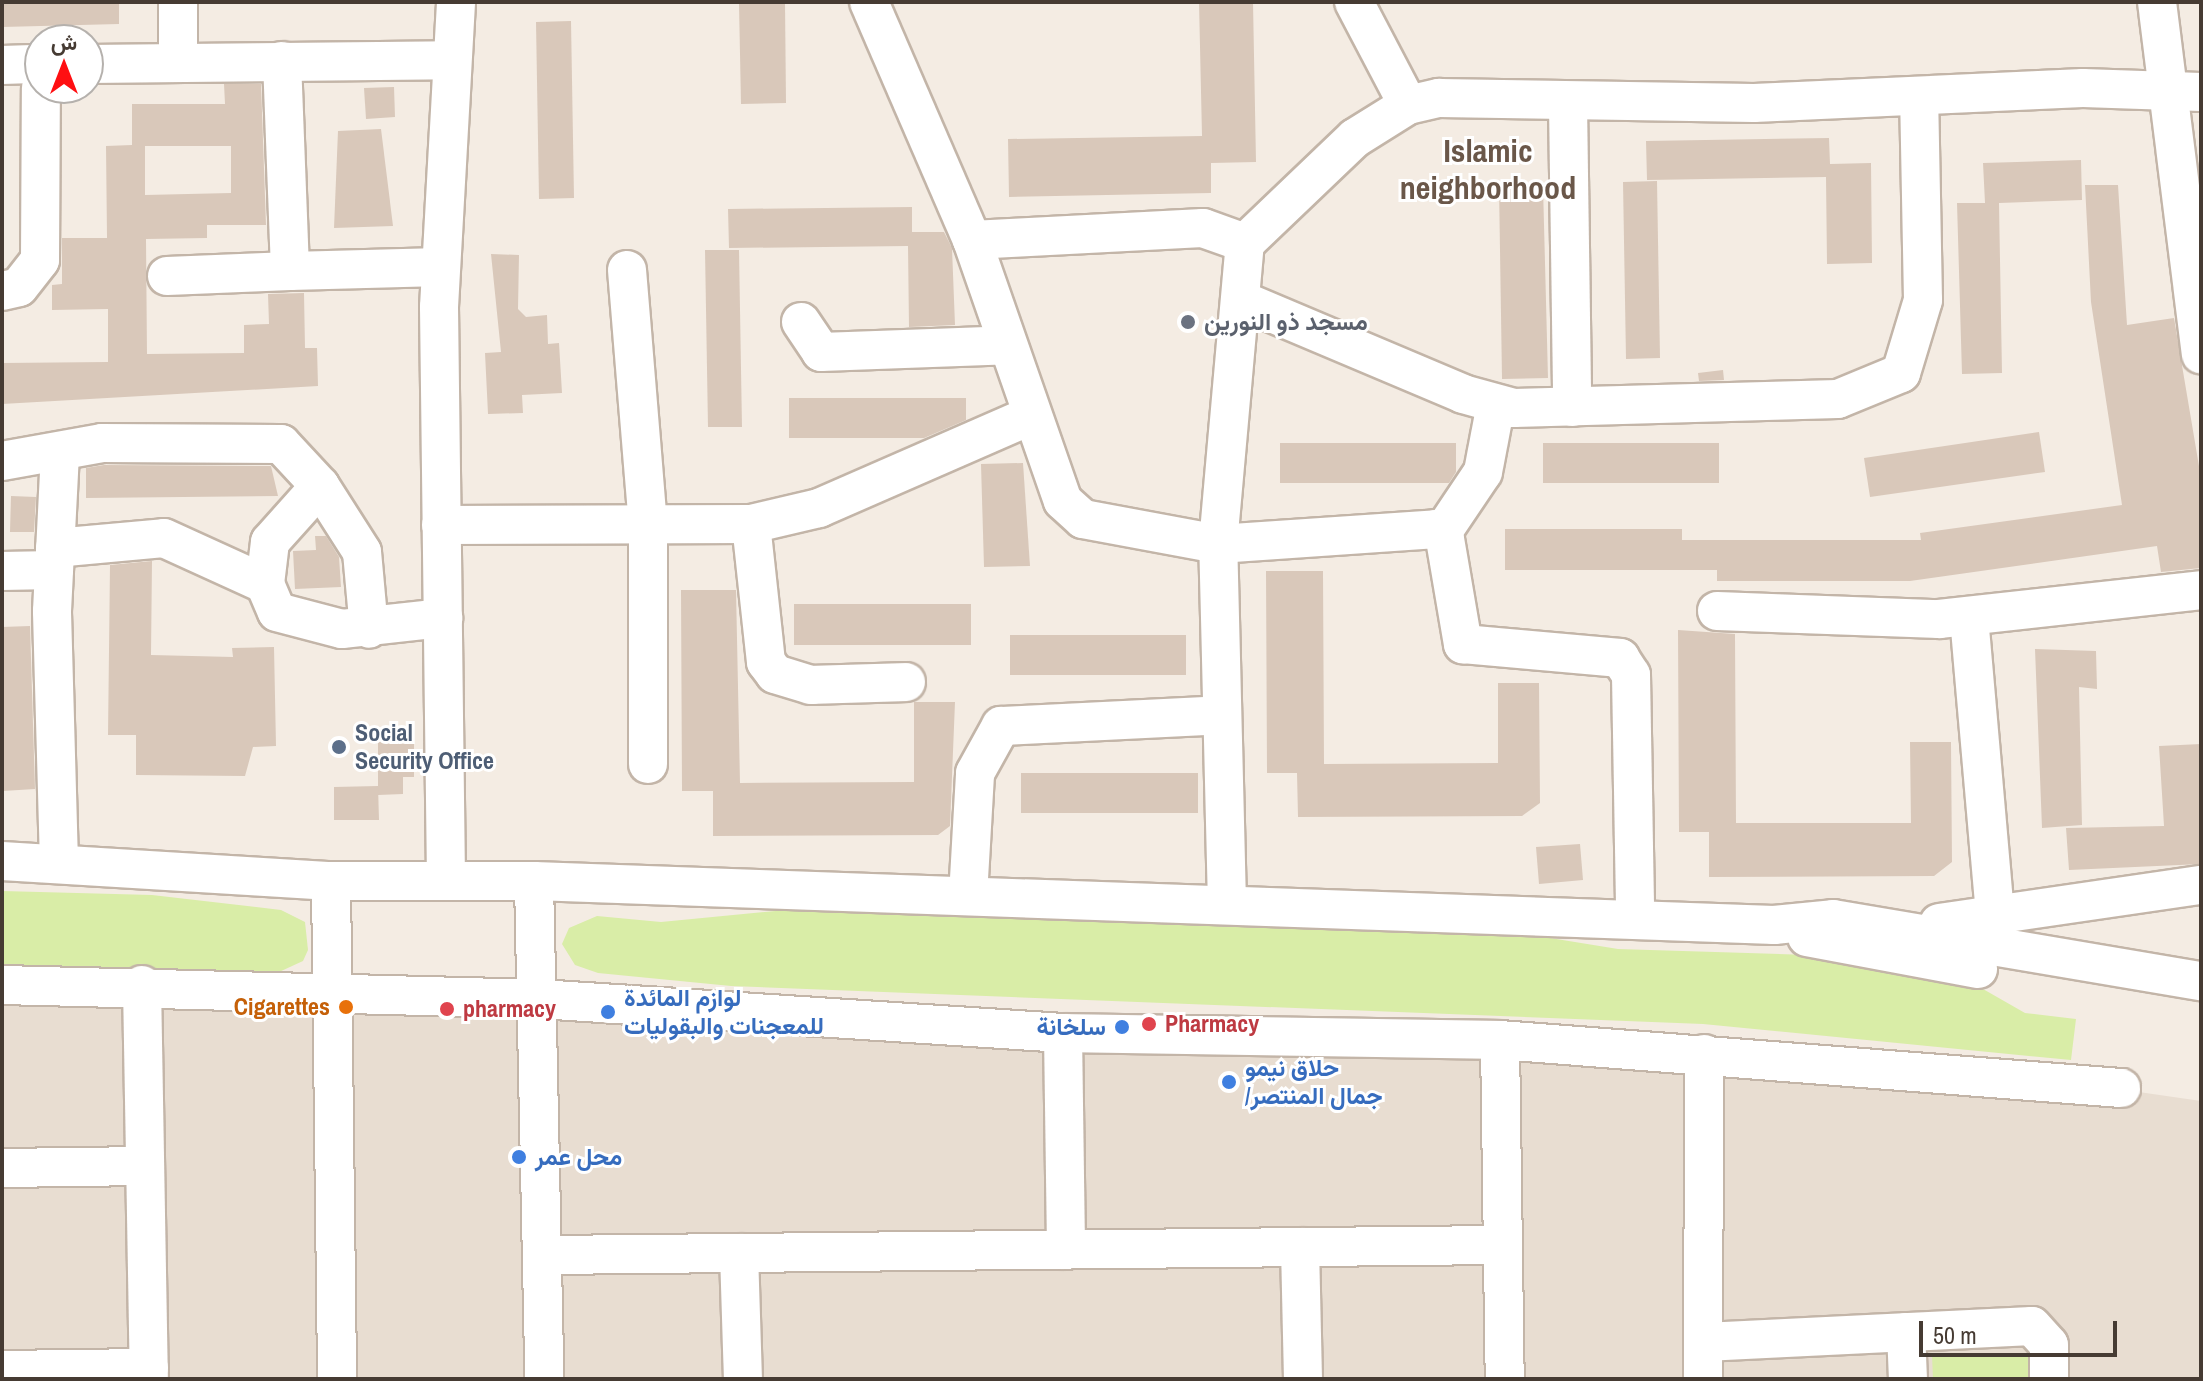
<!DOCTYPE html>
<meta charset="utf-8">
<style>
body{margin:0}
#map{position:relative;width:2203px;height:1381px;overflow:hidden;background:#f4ece3;font-family:"Archivo Narrow",Vazirmatn,sans-serif}
div>[style]{position:absolute}
[style*='--x']{left:calc(var(--x)*1px);top:calc(var(--y)*1px);width:calc(var(--w)*1px);rotate:calc(var(--a)*1deg)}
.residential>*{inset:0;background:#e8ddd1}
.green>*{inset:0;background:#d9eda7}
.building>*{inset:0;background:#d9c8ba}
.roads{filter:drop-shadow(2px 0 #c3b5a8) drop-shadow(-2px 0 #c3b5a8) drop-shadow(0 2px #c3b5a8) drop-shadow(0 -2px #c3b5a8)}
.minor>*{height:38px;margin:-19px;padding:0 19px;transform-origin:19px;border-radius:19px;background:#fff}
.dots>*{width:22px;height:22px;translate:-50% -50%;box-sizing:border-box;border:4px solid #fff;border-radius:50%}
span{translate:-50% -50%;white-space:nowrap;text-align:center;line-height:1.15;-webkit-text-stroke:6px #fff;paint-order:stroke}
.worship-label{font-size:24px;color:#5b616d;font-weight:700}
.left{translate:0 -50%;text-align:left}
.service-label{font-size:24px;color:#4e5e75;font-weight:700}
.shop-label{font-size:24px;color:#366cbe;font-weight:700}
.right{translate:-100% -50%;text-align:right}
.food-label{font-size:24px;color:#c56008;font-weight:700}
.health-label{font-size:24px;color:#be3a42;font-weight:700}
.district-label{font-size:32px;color:#6a5749;font-weight:700}
.frame{position:absolute;inset:0;border:4px solid #463b33;pointer-events:none}
.north{position:absolute;left:24px;top:24px;width:80px;height:80px;box-sizing:border-box;background:#fff;border:2px solid #b5b1ad;border-radius:50%;rotate:0deg;font-size:22px;font-weight:700;line-height:32px;text-align:center;color:#463b33}
.north::after{content:'';display:block;margin:auto;width:28px;height:36px;background:#ff0f12;clip-path:polygon(50% 0,100% 100%,50% 72%,0 100%)}
.scale{position:absolute;left:1919px;top:1321px;width:198px;height:36px;box-sizing:border-box;border:4px solid #463b33;border-top:0;padding-left:10px;font-size:24px;line-height:28px;white-space:nowrap;color:#463b33;-webkit-text-stroke:6px #fff;paint-order:stroke}
</style>
<div id="map">
<div class="residential">
<div style="clip-path:polygon(2px 990px,328px 991px,2125px 1090px,2201px 1101px,2201px 1379px,2px 1379px)"></div>
</div>
<div class="green">
<div style="clip-path:polygon(2px 891px,152px 895px,281px 910px,305px 922px,308px 950px,303px 961px,279px 972px,2px 969px)"></div>
<div style="clip-path:polygon(786px 910px,1520px 933px,1618px 949px,1808px 955px,1976px 985px,2025px 1013px,2076px 1019px,2071px 1060px,1703px 1024px,731px 986px,598px 973px,575px 965px,562px 944px,569px 928px,597px 916px,661px 922px)"></div>
<div style="clip-path:polygon(2029px 1354px,2029px 1379px,1933px 1379px,1932px 1355px)"></div>
</div>
<div class="building">
<div style="clip-path:polygon(2px 2px,119px 2px,119px 24px,2px 27px)"></div>
<div style="clip-path:polygon(1199px 2px,1253px 2px,1256px 162px,1211px 163px,1211px 193px,1009px 197px,1008px 139px,1202px 136px)"></div>
<div style="clip-path:polygon(785px 3px,786px 103px,741px 104px,739px 4px)"></div>
<div style="clip-path:polygon(571px 21px,574px 198px,539px 199px,536px 22px)"></div>
<div style="clip-path:polygon(evenodd,224px 84px,261px 84px,266px 225px,207px 225px,207px 238px,146px 239px,147px 354px,244px 353px,244px 325px,269px 324px,268px 294px,304px 293px,305px 348px,317px 348px,318px 386px,2px 404px,2px 363px,108px 362px,108px 309px,52px 310px,52px 285px,62px 284px,62px 238px,107px 238px,106px 146px,132px 145px,132px 104px,225px 104px,224px 84px,145px 146px,231px 146px,231px 193px,145px 195px,145px 146px)"></div>
<div style="clip-path:polygon(394px 87px,395px 117px,366px 119px,364px 88px)"></div>
<div style="clip-path:polygon(381px 129px,393px 226px,334px 228px,338px 131px)"></div>
<div style="clip-path:polygon(1829px 138px,1830px 164px,1871px 163px,1872px 263px,1827px 264px,1826px 177px,1647px 180px,1646px 141px)"></div>
<div style="clip-path:polygon(2081px 160px,2082px 200px,1999px 203px,2002px 373px,1962px 374px,1957px 203px,1985px 203px,1983px 163px)"></div>
<div style="clip-path:polygon(1657px 181px,1660px 358px,1626px 359px,1623px 182px)"></div>
<div style="clip-path:polygon(2085px 185px,2118px 185px,2127px 325px,2174px 318px,2201px 478px,2201px 568px,2161px 572px,2157px 546px,1910px 581px,1717px 581px,1717px 570px,1505px 570px,1505px 529px,1682px 529px,1682px 540px,1921px 540px,1920px 533px,2122px 505px,2091px 302px)"></div>
<div style="clip-path:polygon(1543px 186px,1548px 378px,1502px 379px,1499px 187px)"></div>
<div style="clip-path:polygon(912px 207px,912px 232px,944px 232px,952px 248px,955px 325px,909px 327px,908px 246px,729px 248px,728px 209px)"></div>
<div style="clip-path:polygon(705px 250px,739px 250px,742px 427px,708px 427px)"></div>
<div style="clip-path:polygon(491px 254px,519px 255px,518px 309px,526px 317px,547px 315px,548px 344px,559px 343px,562px 393px,522px 395px,523px 413px,488px 414px,485px 353px,501px 352px)"></div>
<div style="clip-path:polygon(1723px 370px,1724px 380px,1699px 381px,1698px 373px)"></div>
<div style="clip-path:polygon(789px 398px,966px 398px,966px 420px,924px 438px,789px 438px)"></div>
<div style="clip-path:polygon(2039px 432px,2045px 472px,1870px 497px,1864px 458px)"></div>
<div style="clip-path:polygon(1280px 443px,1456px 443px,1456px 472px,1449px 483px,1280px 483px)"></div>
<div style="clip-path:polygon(1543px 443px,1719px 443px,1719px 483px,1543px 483px)"></div>
<div style="clip-path:polygon(1023px 463px,1030px 566px,984px 567px,981px 464px)"></div>
<div style="clip-path:polygon(104px 465px,271px 466px,278px 496px,86px 498px,86px 468px)"></div>
<div style="clip-path:polygon(11px 496px,36px 497px,34px 532px,10px 532px)"></div>
<div style="clip-path:polygon(315px 536px,326px 536px,339px 557px,341px 587px,295px 589px,293px 551px,316px 550px)"></div>
<div style="clip-path:polygon(152px 561px,151px 655px,233px 657px,232px 648px,274px 647px,276px 746px,253px 747px,245px 776px,136px 775px,136px 735px,108px 735px,110px 565px)"></div>
<div style="clip-path:polygon(1266px 571px,1323px 571px,1324px 764px,1498px 763px,1498px 683px,1539px 683px,1540px 803px,1522px 816px,1298px 817px,1297px 773px,1267px 773px)"></div>
<div style="clip-path:polygon(681px 590px,736px 590px,740px 783px,914px 782px,914px 702px,955px 702px,950px 826px,938px 835px,713px 836px,713px 791px,682px 791px)"></div>
<div style="clip-path:polygon(794px 604px,971px 604px,971px 645px,794px 645px)"></div>
<div style="clip-path:polygon(30px 626px,35px 789px,3px 791px,2px 627px)"></div>
<div style="clip-path:polygon(1678px 630px,1735px 634px,1736px 823px,1911px 823px,1910px 742px,1951px 742px,1952px 862px,1934px 876px,1709px 877px,1709px 832px,1679px 832px)"></div>
<div style="clip-path:polygon(1010px 635px,1186px 635px,1186px 675px,1010px 675px)"></div>
<div style="clip-path:polygon(2035px 649px,2096px 651px,2097px 689px,2079px 687px,2082px 825px,2042px 828px)"></div>
<div style="clip-path:polygon(414px 739px,414px 777px,403px 777px,403px 794px,378px 795px,378px 740px)"></div>
<div style="clip-path:polygon(2201px 744px,2201px 864px,2069px 870px,2066px 828px,2164px 826px,2159px 746px)"></div>
<div style="clip-path:polygon(1021px 773px,1198px 773px,1198px 813px,1021px 813px)"></div>
<div style="clip-path:polygon(378px 786px,379px 820px,334px 820px,334px 787px)"></div>
<div style="clip-path:polygon(1580px 844px,1583px 880px,1539px 884px,1536px 847px)"></div>
</div>
<div class="roads">
<div class="minor">
<div style="--x:869;--y:2;--w:259;--a:66.6"></div>
<div style="--x:972;--y:240;--w:276;--a:70.8"></div>
<div style="--x:1063;--y:501;--w:27;--a:42"></div>
<div style="--x:1083;--y:519;--w:137;--a:10.5"></div>
<div style="--x:1218;--y:544;--w:219;--a:-3.9"></div>
<div style="--x:1436;--y:529;--w:13;--a:48"></div>
<div style="--x:1445;--y:539;--w:107;--a:80.3"></div>
<div style="--x:1463;--y:644;--w:158;--a:5.1"></div>
<div style="--x:1620;--y:658;--w:20;--a:57"></div>
<div style="--x:1631;--y:675;--w:241;--a:89"></div>
<div style="--x:1354;--y:2;--w:116;--a:62.3"></div>
<div style="--x:2157;--y:2;--w:355;--a:82.9"></div>
<div style="--x:282;--y:61;--w:210;--a:87.8"></div>
<div style="--x:290;--y:271;--w:151;--a:-1.5"></div>
<div style="--x:178;--y:63;--w:61;--a:-90"></div>
<div style="--x:88;--y:64;--w:363;--a:-0.6"></div>
<div style="--x:2;--y:65;--w:38;--a:-2"></div>
<div style="--x:1568;--y:103;--w:304;--a:89.2"></div>
<div style="--x:972;--y:240;--w:231;--a:-3"></div>
<div style="--x:1203;--y:228;--w:45;--a:19.7"></div>
<div style="--x:627;--y:270;--w:257;--a:85.3"></div>
<div style="--x:648;--y:526;--w:238;--a:90"></div>
<div style="--x:167;--y:276;--w:123;--a:-2.3"></div>
<div style="--x:2;--y:291;--w:17;--a:-13"></div>
<div style="--x:19;--y:287;--w:34;--a:-52"></div>
<div style="--x:40;--y:260;--w:172;--a:-89.7"></div>
<div style="--x:1241;--y:300;--w:241;--a:22.9"></div>
<div style="--x:1463;--y:394;--w:53;--a:15.4"></div>
<div style="--x:1514;--y:408;--w:324;--a:-1.6"></div>
<div style="--x:1838;--y:399;--w:68;--a:-22.4"></div>
<div style="--x:1901;--y:373;--w:76;--a:-73.2"></div>
<div style="--x:1923;--y:300;--w:204;--a:-91.1"></div>
<div style="--x:801;--y:322;--w:36;--a:56"></div>
<div style="--x:821;--y:352;--w:187;--a:-2.1"></div>
<div style="--x:2;--y:461;--w:102;--a:-10.2"></div>
<div style="--x:102;--y:443;--w:179;--a:0.3"></div>
<div style="--x:281;--y:444;--w:57;--a:47.1"></div>
<div style="--x:320;--y:486;--w:78;--a:57.5"></div>
<div style="--x:362;--y:552;--w:77;--a:84.8"></div>
<div style="--x:320;--y:486;--w:75;--a:131.8"></div>
<div style="--x:270;--y:542;--w:42;--a:96.8"></div>
<div style="--x:265;--y:584;--w:30;--a:67"></div>
<div style="--x:277;--y:612;--w:67;--a:14.7"></div>
<div style="--x:342;--y:629;--w:102;--a:-6.2"></div>
<div style="--x:751;--y:524;--w:139;--a:83.8"></div>
<div style="--x:766;--y:662;--w:15;--a:53"></div>
<div style="--x:775;--y:674;--w:38;--a:17"></div>
<div style="--x:811;--y:685;--w:95;--a:-1.8"></div>
<div style="--x:441;--y:525;--w:310;--a:-0.2"></div>
<div style="--x:751;--y:524;--w:70;--a:-13.2"></div>
<div style="--x:819;--y:508;--w:230;--a:-23.6"></div>
<div style="--x:1442;--y:533;--w:73;--a:-56.1"></div>
<div style="--x:1483;--y:472;--w:69;--a:-79.2"></div>
<div style="--x:55;--y:548;--w:109;--a:-5.2"></div>
<div style="--x:164;--y:538;--w:111;--a:24.5"></div>
<div style="--x:2;--y:571;--w:52;--a:-1.1"></div>
<div style="--x:1717;--y:611;--w:222;--a:2.1"></div>
<div style="--x:1939;--y:619;--w:264;--a:-6.3"></div>
<div style="--x:1969;--y:617;--w:301;--a:85"></div>
<div style="--x:2;--y:861;--w:330;--a:3.5"></div>
<div style="--x:331;--y:881;--w:203;--a:0"></div>
<div style="--x:534;--y:881;--w:1241;--a:2.03"></div>
<div style="--x:1774;--y:925;--w:59;--a:-5.8"></div>
<div style="--x:1833;--y:919;--w:373;--a:9.6"></div>
<div style="--x:59;--y:863;--w:252;--a:-91.6"></div>
<div style="--x:52;--y:611;--w:157;--a:-87.1"></div>
<div style="--x:446;--y:880;--w:573;--a:-90.7"></div>
<div style="--x:439;--y:307;--w:305;--a:-86.8"></div>
<div style="--x:331;--y:881;--w:498;--a:89.3"></div>
<div style="--x:534;--y:881;--w:498;--a:88.8"></div>
<div style="--x:968;--y:896;--w:123;--a:-86.7"></div>
<div style="--x:975;--y:773;--w:54;--a:-61"></div>
<div style="--x:1001;--y:726;--w:221;--a:-2.8"></div>
<div style="--x:1227;--y:904;--w:360;--a:-91.4"></div>
<div style="--x:1218;--y:544;--w:302;--a:-84.9"></div>
<div style="--x:1245;--y:243;--w:152;--a:-43.7"></div>
<div style="--x:1355;--y:138;--w:62;--a:-31.9"></div>
<div style="--x:1408;--y:105;--w:32;--a:-13"></div>
<div style="--x:1439;--y:98;--w:315;--a:0.9"></div>
<div style="--x:1754;--y:103;--w:329;--a:-2.6"></div>
<div style="--x:2083;--y:88;--w:118;--a:1.9"></div>
<div style="--x:1939;--y:923;--w:265;--a:-8.3"></div>
<div style="--x:1807;--y:937;--w:174;--a:10.6"></div>
<div style="--x:2;--y:985;--w:537;--a:1.49"></div>
<div style="--x:539;--y:999;--w:525;--a:3.71"></div>
<div style="--x:1063;--y:1033;--w:437;--a:0.9"></div>
<div style="--x:1500;--y:1040;--w:623;--a:4.42"></div>
<div style="--x:142;--y:985;--w:394;--a:89"></div>
<div style="--x:1063;--y:1033;--w:217;--a:89.2"></div>
<div style="--x:1500;--y:1040;--w:339;--a:89.2"></div>
<div style="--x:2;--y:1168;--w:143;--a:-0.8"></div>
<div style="--x:1300;--y:1247;--w:132;--a:88.7"></div>
<div style="--x:739;--y:1253;--w:126;--a:88.2"></div>
<div style="--x:546;--y:1255;--w:954;--a:-0.6"></div>
<div style="--x:1906;--y:1332;--w:47;--a:87.6"></div>
<div style="--x:1704;--y:1342;--w:328;--a:-2.8"></div>
<div style="--x:2032;--y:1326;--w:25;--a:48"></div>
<div style="--x:2049;--y:1345;--w:34;--a:90"></div>
<div style="--x:2;--y:1370;--w:147;--a:-0.8"></div>
<div style="--x:1703;--y:1379;--w:325;--a:-89.8"></div>
</div>
</div>
<div class="dots">
<div style="left:1188px;top:322px;background:#6b7280"></div>
<div style="left:339px;top:747px;background:#5c6f8a"></div>
<div style="left:346px;top:1007px;background:#e8710a"></div>
<div style="left:447px;top:1009px;background:#e0444e"></div>
<div style="left:608px;top:1012px;background:#3f7fe0"></div>
<div style="left:1149px;top:1024px;background:#e0444e"></div>
<div style="left:1122px;top:1027px;background:#3f7fe0"></div>
<div style="left:1229px;top:1082px;background:#3f7fe0"></div>
<div style="left:519px;top:1157px;background:#3f7fe0"></div>
</div>
<div class="worship-label">
<span class="left" style="left:1204px;top:322px">مسجد ذو النورين</span>
</div>
<div class="service-label">
<span class="left" style="left:355px;top:747px">Social<br>Security Office</span>
</div>
<div class="shop-label">
<span class="left" style="left:624px;top:1012px">لوازم المائدة<br>للمعجنات والبقوليات</span>
<span class="right" style="left:1106px;top:1027px">سلخانة</span>
<span class="left" style="left:1245px;top:1082px">حلاق نيمو<br>/جمال المنتصر</span>
<span class="left" style="left:535px;top:1157px">محل عمر</span>
</div>
<div class="food-label">
<span class="right" style="left:330px;top:1007px">Cigarettes</span>
</div>
<div class="health-label">
<span class="left" style="left:463px;top:1009px">pharmacy</span>
<span class="left" style="left:1165px;top:1024px">Pharmacy</span>
</div>
<div class="district-label">
<span style="left:1488px;top:170px">Islamic<br>neighborhood</span>
</div>
<div class="frame"></div>
<div class="north">ش</div>
<div class="scale">50 m</div>
</div>
